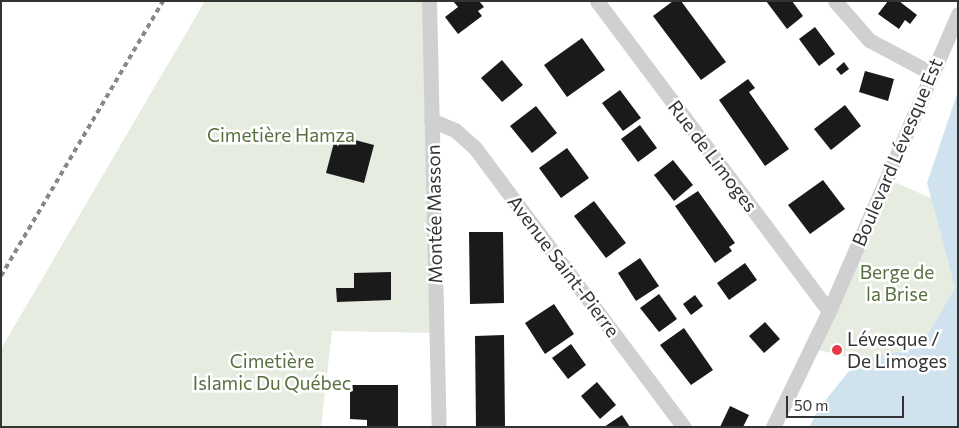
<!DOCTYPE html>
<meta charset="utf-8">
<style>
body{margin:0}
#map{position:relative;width:959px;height:428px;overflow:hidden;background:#fff;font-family:Commissioner,sans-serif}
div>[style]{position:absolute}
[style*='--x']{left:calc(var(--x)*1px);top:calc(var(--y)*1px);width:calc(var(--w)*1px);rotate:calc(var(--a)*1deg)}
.green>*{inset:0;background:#e6ecdf}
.water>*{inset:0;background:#cfe2ee}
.building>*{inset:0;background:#1a1a1a}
.minor>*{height:15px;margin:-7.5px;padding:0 7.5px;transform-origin:7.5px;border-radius:7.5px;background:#d0d0d0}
.rail>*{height:4px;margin-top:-2px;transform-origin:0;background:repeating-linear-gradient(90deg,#888 0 5px,transparent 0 9px)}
.dots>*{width:14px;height:14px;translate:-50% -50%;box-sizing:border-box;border:2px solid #fff;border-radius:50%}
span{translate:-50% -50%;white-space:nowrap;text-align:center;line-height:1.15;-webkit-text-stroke:5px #fff;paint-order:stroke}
.park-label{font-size:19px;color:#56703f}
.street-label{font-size:19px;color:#333}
.poi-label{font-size:19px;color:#333}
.left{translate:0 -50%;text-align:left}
.frame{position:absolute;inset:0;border:2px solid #333;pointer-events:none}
.scale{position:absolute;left:786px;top:396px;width:118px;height:22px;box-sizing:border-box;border:2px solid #333;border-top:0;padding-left:6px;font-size:15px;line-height:18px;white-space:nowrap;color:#333;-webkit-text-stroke:4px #fff;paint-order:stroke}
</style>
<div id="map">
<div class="green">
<div style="clip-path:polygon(205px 1px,429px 1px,436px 333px,332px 331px,321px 427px,1px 427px,1px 349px)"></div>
<div style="clip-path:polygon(885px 178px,931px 198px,955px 288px,920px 347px,858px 360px,811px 348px)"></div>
</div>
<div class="water">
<div style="clip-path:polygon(958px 91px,958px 427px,809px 427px,820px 407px,858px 360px,920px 347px,955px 288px,927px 183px)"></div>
</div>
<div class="building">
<div style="clip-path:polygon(453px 1px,479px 1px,484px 7px,478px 11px,482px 16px,458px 34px,445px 17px,458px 7px)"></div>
<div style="clip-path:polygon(673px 1px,681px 1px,726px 62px,701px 80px,653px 16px)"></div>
<div style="clip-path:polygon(766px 1px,792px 1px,803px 16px,787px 29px)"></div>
<div style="clip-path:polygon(888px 1px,899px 1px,917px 15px,910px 24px,905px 20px,899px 29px,878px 14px)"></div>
<div style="clip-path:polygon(815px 27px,835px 54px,819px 66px,799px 39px)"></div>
<div style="clip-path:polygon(582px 38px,605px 70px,567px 97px,544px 65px)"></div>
<div style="clip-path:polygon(502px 60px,523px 85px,502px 102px,481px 78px)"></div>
<div style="clip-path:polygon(844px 62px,849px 69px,841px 75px,836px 69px)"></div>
<div style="clip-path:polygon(865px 71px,894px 79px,888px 101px,859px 92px)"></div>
<div style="clip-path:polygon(748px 79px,755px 88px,749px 92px,789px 149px,765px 166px,719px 100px)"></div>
<div style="clip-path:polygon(620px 90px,641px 118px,623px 131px,602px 103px)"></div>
<div style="clip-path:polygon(845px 105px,861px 126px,831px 150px,814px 129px)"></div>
<div style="clip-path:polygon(536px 106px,557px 133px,532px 153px,510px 126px)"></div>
<div style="clip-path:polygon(640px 125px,657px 148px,638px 162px,621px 139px)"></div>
<div style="clip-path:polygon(336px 135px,374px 145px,364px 183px,326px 173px)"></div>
<div style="clip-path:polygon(567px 148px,589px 178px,561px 198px,539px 168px)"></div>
<div style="clip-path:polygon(673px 160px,693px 185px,674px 201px,654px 175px)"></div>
<div style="clip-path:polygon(823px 180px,845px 209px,810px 234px,788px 205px)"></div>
<div style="clip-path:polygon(698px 191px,735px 243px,729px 247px,732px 251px,715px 263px,675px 206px)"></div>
<div style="clip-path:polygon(594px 201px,626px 243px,606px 258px,574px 216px)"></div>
<div style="clip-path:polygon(469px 232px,503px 232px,504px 303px,470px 304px)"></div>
<div style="clip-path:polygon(640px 258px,659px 286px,636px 301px,618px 273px)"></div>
<div style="clip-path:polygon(745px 263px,757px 280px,729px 300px,717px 283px)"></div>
<div style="clip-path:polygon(391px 272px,391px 300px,337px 302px,336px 288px,354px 288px,354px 273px)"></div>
<div style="clip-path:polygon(659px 294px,677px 319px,659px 332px,640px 308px)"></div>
<div style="clip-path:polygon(695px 295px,703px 306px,691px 315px,683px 304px)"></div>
<div style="clip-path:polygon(554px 304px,574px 334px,545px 354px,525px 323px)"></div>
<div style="clip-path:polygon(765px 322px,780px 339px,764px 353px,749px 336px)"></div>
<div style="clip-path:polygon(684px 328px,713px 370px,691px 385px,660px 345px)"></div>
<div style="clip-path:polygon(504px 335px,505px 427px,476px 427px,475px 336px)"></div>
<div style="clip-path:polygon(571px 344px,586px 365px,568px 379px,552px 358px)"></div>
<div style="clip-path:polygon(597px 382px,616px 405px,600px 419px,581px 396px)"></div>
<div style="clip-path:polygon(350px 385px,398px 385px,398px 427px,367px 427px,367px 420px,350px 419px)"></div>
<div style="clip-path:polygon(730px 406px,749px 415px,743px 427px,720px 427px)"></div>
<div style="clip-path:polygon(622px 415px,630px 427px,604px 427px)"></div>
</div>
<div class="minor">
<div style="--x:429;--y:1;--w:426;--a:88.7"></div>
<div style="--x:597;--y:1;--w:387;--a:53.2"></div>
<div style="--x:835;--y:1;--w:52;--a:48.9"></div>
<div style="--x:869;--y:40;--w:70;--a:28"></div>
<div style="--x:431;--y:120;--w:26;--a:23"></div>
<div style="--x:455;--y:130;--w:27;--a:42"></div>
<div style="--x:475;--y:148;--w:349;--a:53.2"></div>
<div style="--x:773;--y:427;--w:129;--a:-64.2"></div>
<div style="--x:829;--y:311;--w:324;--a:-66.5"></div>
</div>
<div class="rail">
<div style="--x:1;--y:276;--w:319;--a:-59.5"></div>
</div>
<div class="dots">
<div style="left:837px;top:350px;background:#e63946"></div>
</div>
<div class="park-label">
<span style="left:281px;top:135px">Cimetière Hamza</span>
<span style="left:897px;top:283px">Berge de<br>la Brise</span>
<span style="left:272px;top:372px">Cimetière<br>Islamic Du Québec</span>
</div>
<div class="street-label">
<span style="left:897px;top:152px;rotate:-67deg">Boulevard Lévesque Est</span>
<span style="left:713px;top:156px;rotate:53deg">Rue de Limoges</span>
<span style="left:434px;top:214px;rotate:-91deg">Montée Masson</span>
<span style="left:564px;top:266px;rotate:53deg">Avenue Saint-Pierre</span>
</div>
<div class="poi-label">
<span class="left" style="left:847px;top:350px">Lévesque /<br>De Limoges</span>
</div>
<div class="frame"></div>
<div class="scale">50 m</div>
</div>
